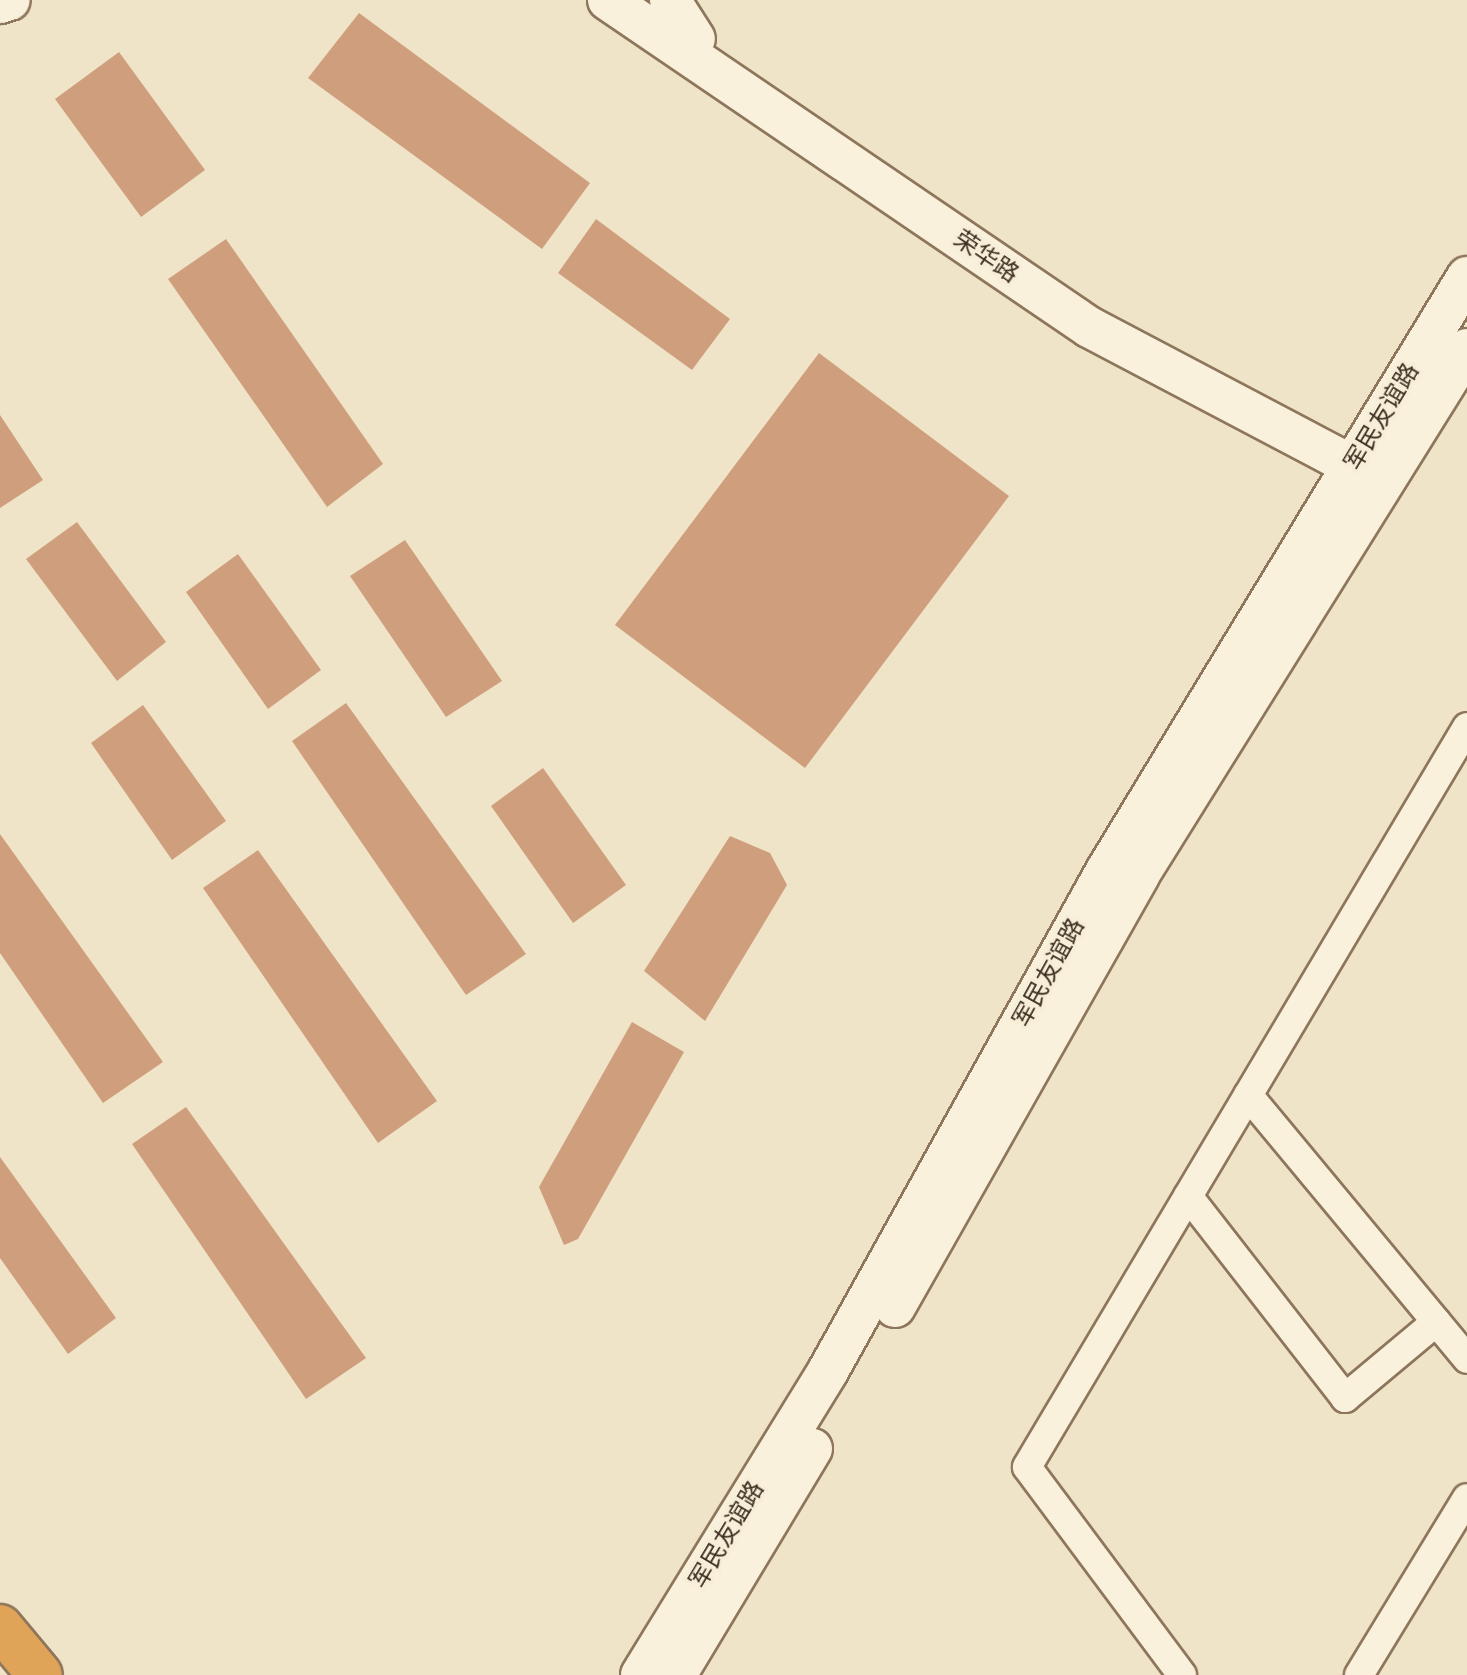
<!DOCTYPE html>
<meta charset="utf-8">
<style>
body{margin:0}
#map{position:relative;width:1467px;height:1675px;overflow:hidden;background:#f0e4c8;font-family:"Times New Roman","Noto Sans SC",serif}
div>[style]{position:absolute}
[style*='--x']{left:calc(var(--x)*1px);top:calc(var(--y)*1px);width:calc(var(--w)*1px);rotate:calc(var(--a)*1deg)}
.building>*{inset:0;background:#cf9f7d}
.roads{filter:drop-shadow(2px 0 #8d765c) drop-shadow(-2px 0 #8d765c) drop-shadow(0 2px #8d765c) drop-shadow(0 -2px #8d765c)}
.street>*{height:28px;margin:-14px;padding:0 14px;transform-origin:14px;border-radius:14px;background:#faf1dc}
.secondary>*{height:40px;margin:-20px;padding:0 20px;transform-origin:20px;border-radius:20px;background:#faf1dc}
.highway>*{height:44px;margin:-22px;padding:0 22px;transform-origin:22px;border-radius:22px;background:#e0a458}
span{translate:-50% -50%;white-space:nowrap;text-align:center;line-height:1.15;-webkit-text-stroke:7px #f7eed8;paint-order:stroke}
.street-label{font-size:24px;color:#3d2e20}
</style>
<div id="map">
<div class="building">
<div style="clip-path:polygon(359px 13px,590px 183px,542px 249px,308px 78px)"></div>
<div style="clip-path:polygon(119px 52px,205px 170px,141px 217px,55px 99px)"></div>
<div style="clip-path:polygon(596px 219px,730px 319px,692px 370px,558px 273px)"></div>
<div style="clip-path:polygon(226px 239px,383px 464px,327px 507px,168px 279px)"></div>
<div style="clip-path:polygon(819px 353px,1009px 496px,805px 768px,615px 625px)"></div>
<div style="clip-path:polygon(0 415px,43px 480px,0 508px)"></div>
<div style="clip-path:polygon(77px 522px,166px 642px,117px 681px,26px 559px)"></div>
<div style="clip-path:polygon(405px 540px,502px 681px,446px 717px,350px 576px)"></div>
<div style="clip-path:polygon(238px 554px,321px 670px,268px 709px,186px 592px)"></div>
<div style="clip-path:polygon(346px 703px,526px 954px,466px 995px,292px 741px)"></div>
<div style="clip-path:polygon(143px 705px,226px 821px,172px 860px,91px 743px)"></div>
<div style="clip-path:polygon(543px 768px,626px 885px,573px 923px,491px 806px)"></div>
<div style="clip-path:polygon(0 834px,163px 1062px,103px 1103px,0 953px)"></div>
<div style="clip-path:polygon(730px 836px,770px 853px,787px 885px,705px 1021px,644px 971px)"></div>
<div style="clip-path:polygon(258px 850px,437px 1101px,378px 1143px,203px 888px)"></div>
<div style="clip-path:polygon(632px 1022px,684px 1052px,578px 1239px,564px 1245px,539px 1187px)"></div>
<div style="clip-path:polygon(186px 1107px,366px 1358px,306px 1399px,132px 1144px)"></div>
<div style="clip-path:polygon(0 1157px,116px 1318px,68px 1354px,0 1258px)"></div>
</div>
<div class="roads">
<div class="street">
<div style="--x:1248;--y:1095;--w:343;--a:50.3"></div>
<div style="--x:1188;--y:1196;--w:256;--a:52.1"></div>
<div style="--x:1345;--y:1398;--w:119;--a:-39.9"></div>
<div style="--x:1182;--y:1675;--w:259;--a:-126.7"></div>
<div style="--x:1027;--y:1467;--w:861;--a:-59.26"></div>
<div style="--x:1359;--y:1675;--w:207;--a:-58.6"></div>
</div>
<div class="secondary">
<div style="--x:608;--y:0;--w:582;--a:34.21"></div>
<div style="--x:1089;--y:327;--w:322;--a:27.8"></div>
<div style="--x:670;--y:0;--w:46;--a:57.3"></div>
<div style="--x:0;--y:3;--w:10;--a:-17"></div>
<div style="--x:895;--y:1307;--w:496;--a:-60.5"></div>
<div style="--x:1139;--y:875;--w:620;--a:-58.05"></div>
<div style="--x:641;--y:1675;--w:357;--a:-58.4"></div>
<div style="--x:828;--y:1371;--w:572;--a:-60.93"></div>
<div style="--x:1106;--y:871;--w:695;--a:-58.71"></div>
<div style="--x:676;--y:1675;--w:264;--a:-59"></div>
</div>
<div class="highway">
<div style="--x:0;--y:1627;--w:62;--a:50.2"></div>
</div>
</div>
<div class="street-label">
<span style="left:986px;top:257px;rotate:34deg">荣华路</span>
<span style="left:1382px;top:417px;rotate:-59deg">军民友谊路</span>
<span style="left:1049px;top:973px;rotate:-61deg">军民友谊路</span>
<span style="left:727px;top:1535px;rotate:-59deg">军民友谊路</span>
</div>
</div>
